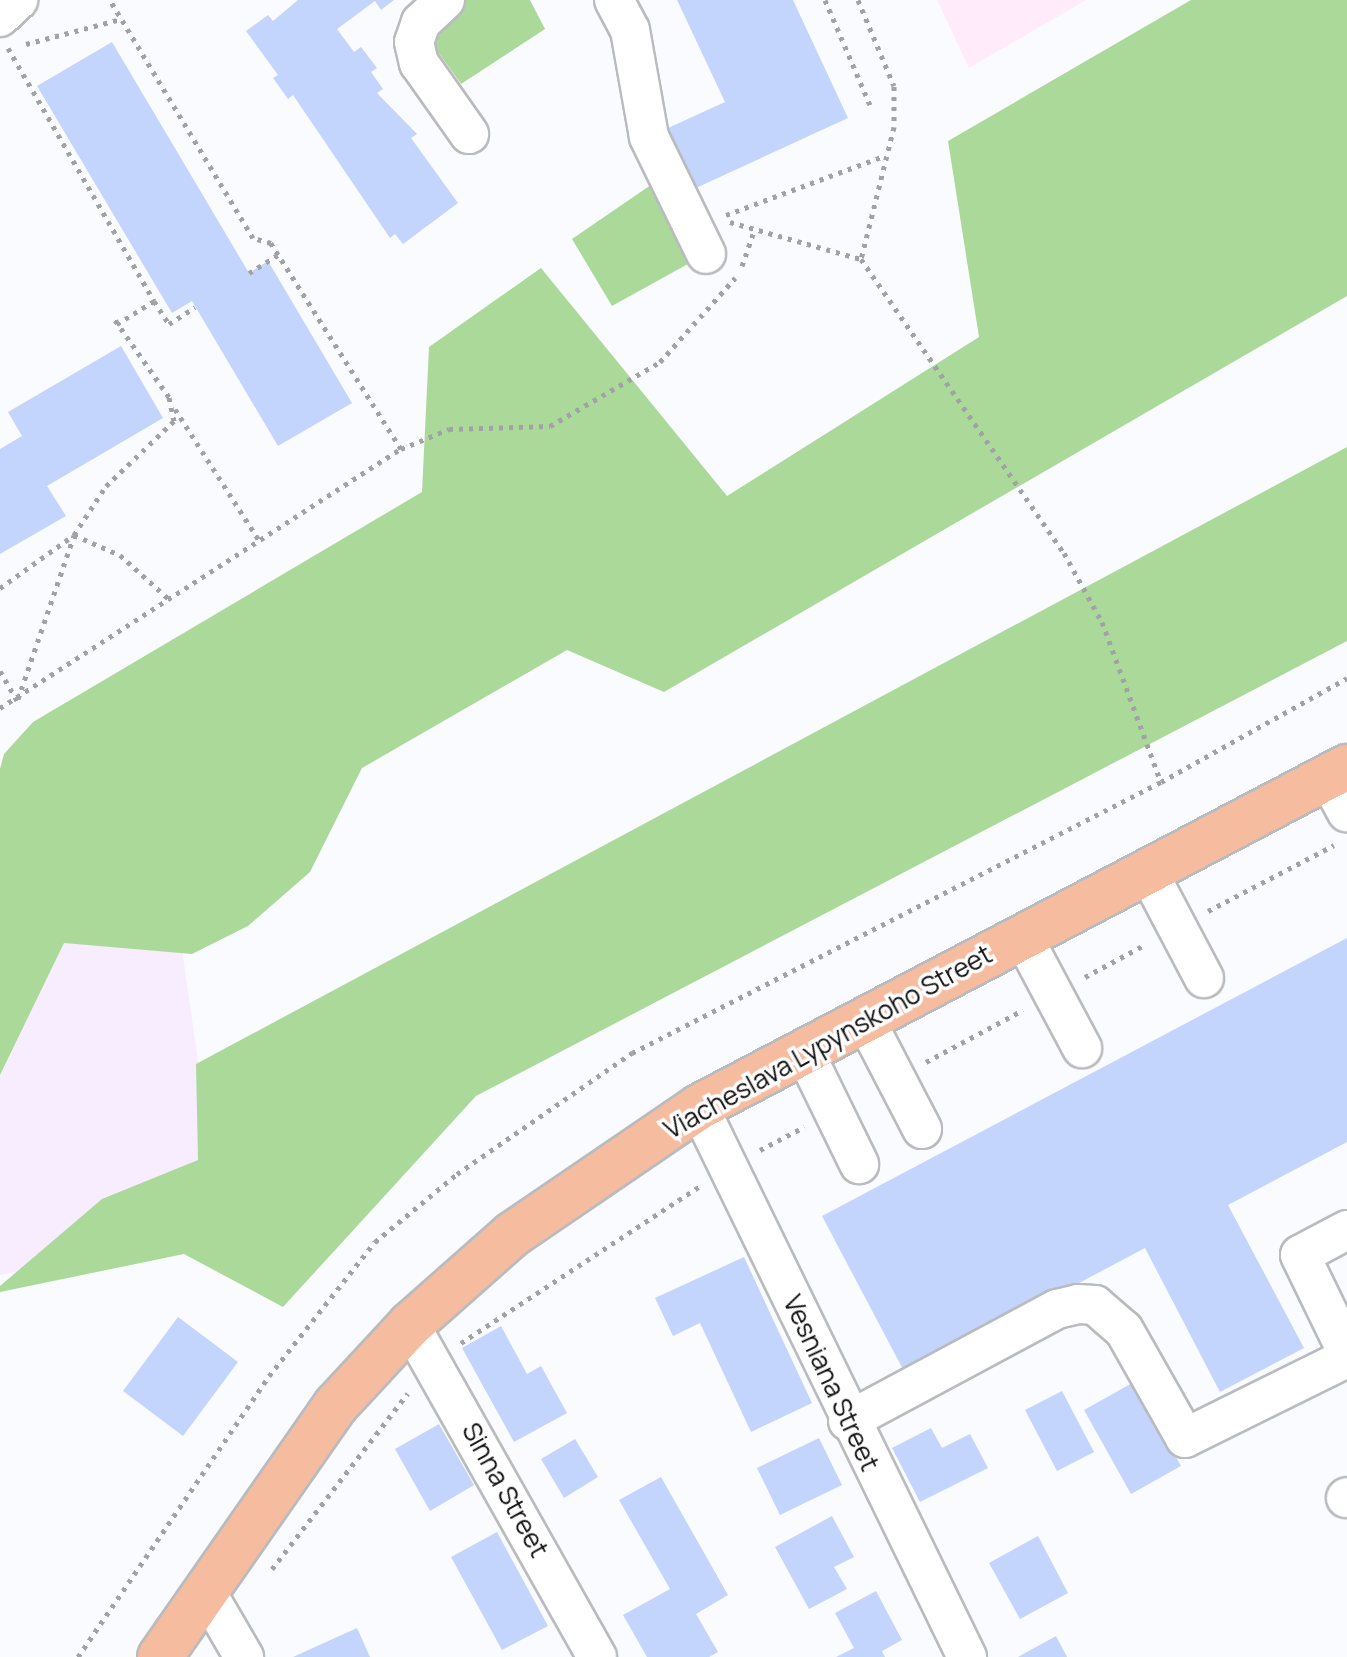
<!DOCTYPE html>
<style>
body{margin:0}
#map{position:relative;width:1347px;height:1657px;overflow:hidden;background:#fafbfe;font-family:Manrope,sans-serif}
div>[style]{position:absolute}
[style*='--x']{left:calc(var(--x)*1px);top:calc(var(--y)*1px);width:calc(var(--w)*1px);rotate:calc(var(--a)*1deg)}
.industrial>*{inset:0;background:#ffebfa}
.education>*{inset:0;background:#f7edfe}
.green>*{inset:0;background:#abd99a}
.building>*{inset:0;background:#c3d4fd}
.path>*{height:5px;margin-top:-2.5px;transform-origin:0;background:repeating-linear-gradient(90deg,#a1a2a4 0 4px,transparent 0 10px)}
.roads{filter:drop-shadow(2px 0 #babbbe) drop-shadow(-2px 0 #babbbe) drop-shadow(0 2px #babbbe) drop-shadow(0 -2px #babbbe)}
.minor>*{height:38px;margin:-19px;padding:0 19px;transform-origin:19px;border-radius:19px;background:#fff}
.major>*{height:44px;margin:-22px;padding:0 22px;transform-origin:22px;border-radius:22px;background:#f5bca0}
span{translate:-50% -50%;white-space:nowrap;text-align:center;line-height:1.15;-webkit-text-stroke:7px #fff;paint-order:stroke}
.street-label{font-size:26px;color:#0f0f10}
</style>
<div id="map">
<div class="industrial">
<div style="clip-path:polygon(937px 0,1086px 0,969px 68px)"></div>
</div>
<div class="education">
<div style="clip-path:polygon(174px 893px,222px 1229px,0 1275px,0 916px)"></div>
</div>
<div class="green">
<div style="clip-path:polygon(458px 0,530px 0,545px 29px,461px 84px,433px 45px,438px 15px)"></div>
<div style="clip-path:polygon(1191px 0,1347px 0,1347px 296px,664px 692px,567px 650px,362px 768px,310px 872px,248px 926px,192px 954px,64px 943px,0 1075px,0 769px,4px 754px,33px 722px,422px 492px,429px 347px,541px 268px,727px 496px,979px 337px,948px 141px)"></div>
<div style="clip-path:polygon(661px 178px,706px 254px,612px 306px,572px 239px)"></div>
<div style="clip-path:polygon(1347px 447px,1347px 641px,476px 1096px,283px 1307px,184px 1254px,0 1292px,0 1286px,102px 1199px,198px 1160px,196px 1064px)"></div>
</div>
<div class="building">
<div style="clip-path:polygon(298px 0,394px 0,381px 10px,375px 1px,337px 29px,354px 52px,361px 47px,377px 68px,371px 72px,383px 89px,377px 93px,417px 134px,411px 138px,458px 203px,403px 244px,395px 234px,390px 238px,293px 95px,288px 99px,273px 78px,278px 75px,246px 31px,268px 15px,273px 21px)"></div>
<div style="clip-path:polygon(677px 0,793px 0,848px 118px,696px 188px,668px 128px,725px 102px)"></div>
<div style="clip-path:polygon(112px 42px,249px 273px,268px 261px,352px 403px,278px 446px,192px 301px,172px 313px,37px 86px)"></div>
<div style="clip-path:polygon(121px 346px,163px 418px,47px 486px,66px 516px,0 554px,0 449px,22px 436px,8px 412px)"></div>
<div style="clip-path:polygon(1347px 938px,1347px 1142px,1228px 1205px,1304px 1348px,1220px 1392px,1145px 1248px,906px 1375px,822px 1216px)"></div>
<div style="clip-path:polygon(744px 1257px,812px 1403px,751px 1432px,700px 1323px,673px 1336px,655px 1298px)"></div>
<div style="clip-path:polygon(178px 1317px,238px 1362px,183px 1436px,123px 1391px)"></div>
<div style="clip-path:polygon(501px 1326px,527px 1374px,541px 1366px,567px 1413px,514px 1442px,462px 1348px)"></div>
<div style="clip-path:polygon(1134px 1382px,1181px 1466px,1131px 1494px,1084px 1410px)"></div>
<div style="clip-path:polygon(1062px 1391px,1094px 1452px,1057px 1471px,1025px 1410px)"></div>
<div style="clip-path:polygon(439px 1424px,474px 1485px,430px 1511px,395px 1449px)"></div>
<div style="clip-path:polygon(931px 1428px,942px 1448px,970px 1434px,988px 1468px,920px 1502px,892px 1448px)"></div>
<div style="clip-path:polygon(819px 1438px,842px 1485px,780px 1515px,757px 1468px)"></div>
<div style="clip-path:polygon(575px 1439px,598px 1477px,564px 1498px,541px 1459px)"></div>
<div style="clip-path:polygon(661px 1477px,728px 1595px,696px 1614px,718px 1652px,709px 1657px,647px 1657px,623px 1615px,670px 1589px,619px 1500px)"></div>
<div style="clip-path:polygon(832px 1516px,854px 1557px,834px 1567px,847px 1589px,809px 1609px,775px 1547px)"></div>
<div style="clip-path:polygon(497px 1532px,548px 1626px,502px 1650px,451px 1557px)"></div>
<div style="clip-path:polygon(1038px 1536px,1068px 1593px,1020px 1619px,989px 1563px)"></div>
<div style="clip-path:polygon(876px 1591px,902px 1640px,882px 1651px,885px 1657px,836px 1657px,854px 1648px,835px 1613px)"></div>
<div style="clip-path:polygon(357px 1628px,370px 1657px,293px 1657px)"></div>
<div style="clip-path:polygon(1056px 1636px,1067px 1657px,1018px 1657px)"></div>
</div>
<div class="path">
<div style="--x:825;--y:0;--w:114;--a:66.8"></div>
<div style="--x:858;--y:0;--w:93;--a:67.3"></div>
<div style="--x:894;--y:86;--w:41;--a:90"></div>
<div style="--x:894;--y:127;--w:136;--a:104"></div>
<div style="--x:26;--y:44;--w:98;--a:-14.7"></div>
<div style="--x:8;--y:48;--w:292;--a:60"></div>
<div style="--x:154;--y:301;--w:44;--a:148.1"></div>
<div style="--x:726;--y:215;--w:169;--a:-20.5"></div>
<div style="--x:730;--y:222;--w:136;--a:15.8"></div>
<div style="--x:861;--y:259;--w:357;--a:55.4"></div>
<div style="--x:1064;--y:553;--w:79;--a:61.2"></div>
<div style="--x:1102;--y:622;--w:171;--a:69.8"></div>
<div style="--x:742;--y:266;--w:39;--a:-71"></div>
<div style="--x:249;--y:273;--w:34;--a:-32"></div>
<div style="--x:154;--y:301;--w:27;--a:57"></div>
<div style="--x:169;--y:324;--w:31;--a:-33"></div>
<div style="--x:175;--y:409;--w:158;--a:57.4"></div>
<div style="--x:401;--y:449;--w:52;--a:-22.6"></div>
<div style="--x:449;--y:429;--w:101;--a:-1.7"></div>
<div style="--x:550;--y:426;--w:127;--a:-30.2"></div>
<div style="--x:660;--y:362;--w:113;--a:-48.2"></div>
<div style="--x:0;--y:588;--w:91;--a:-35.6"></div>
<div style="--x:74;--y:535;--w:59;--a:-56.9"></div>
<div style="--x:106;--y:486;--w:94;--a:-43.7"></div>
<div style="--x:174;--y:421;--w:25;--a:-102"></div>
<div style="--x:169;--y:397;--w:98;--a:-125"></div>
<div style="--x:0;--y:671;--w:34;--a:60"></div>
<div style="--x:18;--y:699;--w:173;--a:-71.1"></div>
<div style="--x:74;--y:535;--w:50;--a:23.5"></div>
<div style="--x:120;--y:555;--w:67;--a:42"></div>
<div style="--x:0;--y:708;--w:477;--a:-32.9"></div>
<div style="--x:401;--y:449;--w:244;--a:-122.3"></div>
<div style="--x:271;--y:243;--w:19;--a:-164"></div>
<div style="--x:253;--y:238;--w:278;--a:-121"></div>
<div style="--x:1208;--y:911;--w:142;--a:-27.6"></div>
<div style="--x:1085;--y:977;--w:69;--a:-28.4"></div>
<div style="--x:926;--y:1062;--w:110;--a:-28.2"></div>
<div style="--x:760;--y:1150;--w:50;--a:-27.6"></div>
<div style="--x:461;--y:1343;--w:286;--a:-33.3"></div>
<div style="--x:272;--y:1569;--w:222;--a:-52.3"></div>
<div style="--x:78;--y:1657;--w:340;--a:-55.8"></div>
<div style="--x:269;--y:1376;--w:171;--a:-51.7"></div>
<div style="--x:375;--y:1242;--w:107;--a:-39.7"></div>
<div style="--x:457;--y:1174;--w:213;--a:-34.7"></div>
<div style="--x:632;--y:1053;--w:594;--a:-27.13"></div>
<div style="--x:1161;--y:782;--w:213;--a:-29.2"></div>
</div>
<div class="roads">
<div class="minor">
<div style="--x:445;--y:0;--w:33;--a:137"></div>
<div style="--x:421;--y:22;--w:21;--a:109"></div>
<div style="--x:414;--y:42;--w:22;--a:77"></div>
<div style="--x:419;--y:63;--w:87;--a:54.8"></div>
<div style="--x:614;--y:0;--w:34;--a:62"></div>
<div style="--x:630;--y:30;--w:109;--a:79.9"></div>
<div style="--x:649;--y:137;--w:130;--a:64"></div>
<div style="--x:0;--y:17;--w:25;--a:-43"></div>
<div style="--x:1328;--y:777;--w:40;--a:62"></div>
<div style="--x:1148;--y:872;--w:120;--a:62.2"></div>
<div style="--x:1023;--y:937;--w:126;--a:62"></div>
<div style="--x:865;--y:1019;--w:124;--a:62.6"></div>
<div style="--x:804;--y:1051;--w:126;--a:64"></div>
<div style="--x:699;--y:1107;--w:612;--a:64.02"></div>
<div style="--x:1347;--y:1230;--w:53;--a:152"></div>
<div style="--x:1300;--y:1255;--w:108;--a:64.1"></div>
<div style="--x:410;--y:1325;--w:381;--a:60.6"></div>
<div style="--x:848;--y:1421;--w:237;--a:-28.2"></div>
<div style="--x:1057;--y:1309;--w:22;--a:-13"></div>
<div style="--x:1078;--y:1304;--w:17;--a:3"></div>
<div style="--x:1095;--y:1305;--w:38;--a:41"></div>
<div style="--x:1124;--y:1330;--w:124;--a:60.5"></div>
<div style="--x:1185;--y:1438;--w:181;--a:-26.3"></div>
<div style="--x:1346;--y:1498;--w:1;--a:-45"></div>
<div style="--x:205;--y:1590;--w:78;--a:59.8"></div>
</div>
<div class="major">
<div style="--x:160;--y:1657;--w:307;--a:-55.1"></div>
<div style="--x:336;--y:1405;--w:109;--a:-47.2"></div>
<div style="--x:410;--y:1325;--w:137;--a:-41.5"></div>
<div style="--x:513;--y:1234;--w:225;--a:-34.3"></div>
<div style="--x:699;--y:1107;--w:732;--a:-27.69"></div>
</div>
</div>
<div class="street-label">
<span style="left:828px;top:1042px;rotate:-29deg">Viacheslava Lypynskoho Street</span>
<span style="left:831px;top:1383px;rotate:65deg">Vesniana Street</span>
<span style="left:505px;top:1490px;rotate:61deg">Sinna Street</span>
</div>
</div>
